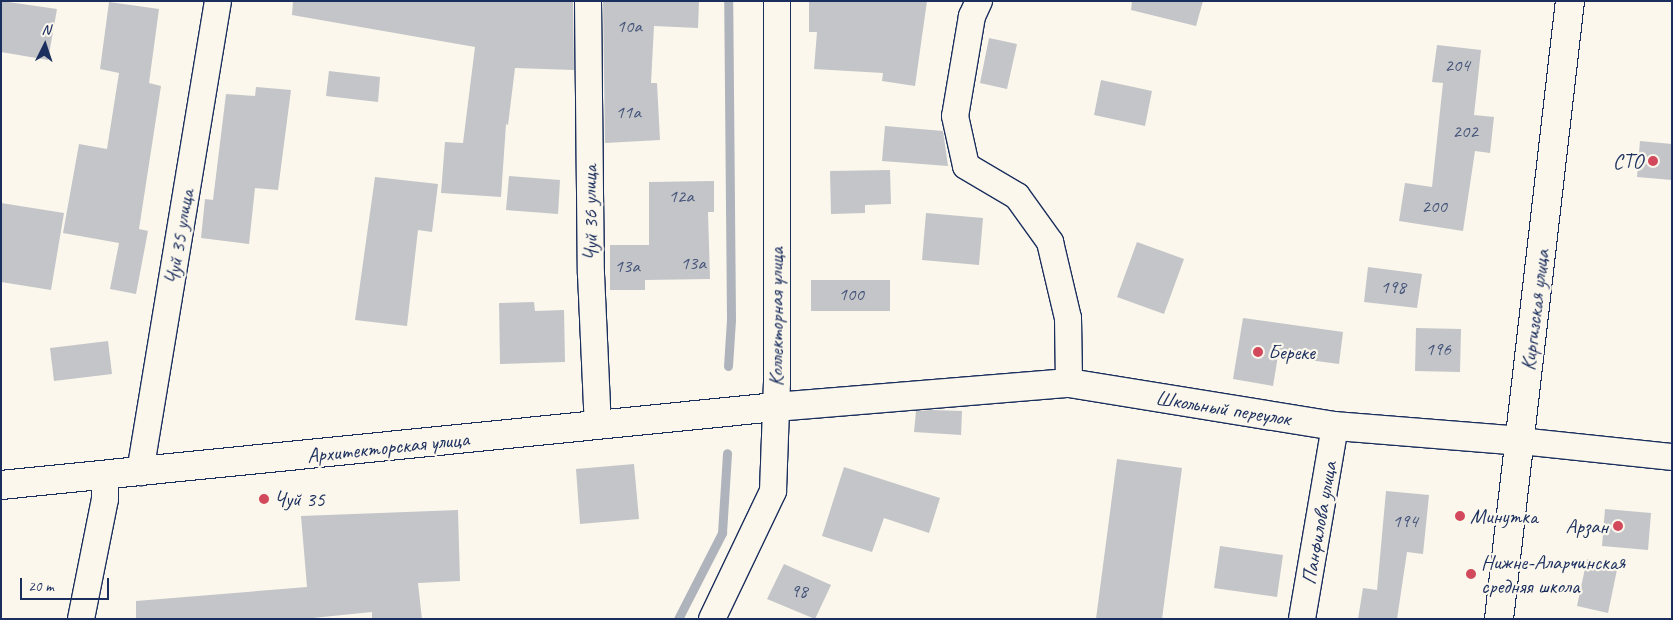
<!DOCTYPE html>
<meta charset="utf-8">
<style>
body{margin:0}
#map{position:relative;width:1673px;height:620px;overflow:hidden;background:#fbf7ec;font-family:Caveat,sans-serif}
div>[style]{position:absolute}
[style*='--x']{left:calc(var(--x)*1px);top:calc(var(--y)*1px);width:calc(var(--w)*1px);rotate:calc(var(--a)*1deg)}
.stream>*{height:9px;margin:-4.5px;padding:0 4.5px;transform-origin:4.5px;border-radius:4.5px;background:#afb3bb}
.building>*{inset:0;background:#c3c5c9}
.roads{filter:drop-shadow(1px 0 #1b2f5e) drop-shadow(-1px 0 #1b2f5e) drop-shadow(0 1px #1b2f5e) drop-shadow(0 -1px #1b2f5e)}
.street>*{height:26px;margin:-13px;padding:0 13px;transform-origin:13px;border-radius:13px;background:#fbf7ec}
.secondary>*{height:28px;margin:-14px;padding:0 14px;transform-origin:14px;border-radius:14px;background:#fbf7ec}
.dots>*{width:14px;height:14px;translate:-50% -50%;box-sizing:border-box;border:2px solid #fbf7ec;border-radius:50%}
span{translate:-50% -50%;white-space:nowrap;text-align:center;line-height:1.15;-webkit-text-stroke:4.5px #fbf7ec;paint-order:stroke}
.number-label{font-size:19px;color:#455479}
.number-label span{-webkit-text-stroke-width:0}
.poi-label{font-size:21px;color:#1b2f5e}
.right{translate:-100% -50%;text-align:right}
.left{translate:0 -50%;text-align:left}
.street-label{font-size:21px;color:#1b2f5e}
.frame{position:absolute;inset:0;border:2px solid #1b2f5e;pointer-events:none}
.north{position:absolute;left:20px;top:20px;width:50px;height:50px;-webkit-text-stroke:4px #fbf7ec;paint-order:stroke;rotate:4deg;font-size:14px;font-weight:700;line-height:20px;text-align:center;color:#1b2f5e}
.north::after{content:'';display:block;margin:auto;width:18px;height:22px;background:#1b2f5e;clip-path:polygon(50% 0,100% 100%,50% 72%,0 100%)}
.scale{position:absolute;left:20px;top:578px;width:89px;height:22px;box-sizing:border-box;border:2px solid #1b2f5e;border-top:0;padding-left:6px;font-size:15px;line-height:18px;white-space:nowrap;color:#1b2f5e;-webkit-text-stroke:4px #fbf7ec;paint-order:stroke}
</style>
<div id="map">
<div class="stream">
<div style="--x:728;--y:366;--w:46;--a:-86.3"></div>
<div style="--x:731;--y:320;--w:319;--a:-90.5"></div>
<div style="--x:678;--y:619;--w:97;--a:-62.9"></div>
<div style="--x:722;--y:533;--w:80;--a:-86.4"></div>
</div>
<div class="building">
<div style="clip-path:polygon(1px 1px,57px 9px,48px 60px,1px 52px)"></div>
<div style="clip-path:polygon(293px 1px,573px 1px,574px 70px,515px 68px,508px 125px,506px 124px,501px 197px,441px 193px,445px 142px,463px 143px,475px 47px,292px 15px)"></div>
<div style="clip-path:polygon(603px 1px,699px 1px,698px 28px,654px 26px,651px 83px,657px 83px,660px 140px,605px 143px)"></div>
<div style="clip-path:polygon(809px 1px,927px 1px,915px 86px,882px 81px,883px 73px,814px 69px,817px 32px,809px 32px)"></div>
<div style="clip-path:polygon(1132px 1px,1203px 1px,1196px 26px,1131px 10px)"></div>
<div style="clip-path:polygon(109px 2px,159px 9px,149px 83px,161px 86px,139px 229px,148px 231px,136px 294px,110px 289px,119px 243px,63px 233px,79px 144px,107px 149px,119px 73px,100px 69px)"></div>
<div style="clip-path:polygon(989px 38px,1017px 44px,1007px 89px,980px 83px)"></div>
<div style="clip-path:polygon(1437px 45px,1481px 50px,1474px 115px,1494px 117px,1490px 153px,1475px 151px,1463px 231px,1399px 221px,1405px 183px,1432px 187px,1443px 83px,1432px 82px)"></div>
<div style="clip-path:polygon(329px 71px,380px 77px,378px 102px,326px 96px)"></div>
<div style="clip-path:polygon(1101px 80px,1152px 91px,1145px 126px,1094px 115px)"></div>
<div style="clip-path:polygon(256px 87px,291px 90px,278px 190px,255px 188px,249px 244px,201px 238px,205px 199px,213px 200px,226px 94px,255px 96px)"></div>
<div style="clip-path:polygon(885px 126px,943px 131px,948px 166px,882px 161px)"></div>
<div style="clip-path:polygon(1640px 141px,1672px 144px,1672px 180px,1637px 177px)"></div>
<div style="clip-path:polygon(890px 170px,891px 204px,865px 205px,865px 213px,831px 214px,830px 171px)"></div>
<div style="clip-path:polygon(509px 176px,560px 180px,558px 214px,506px 210px)"></div>
<div style="clip-path:polygon(375px 177px,438px 184px,432px 232px,418px 230px,407px 326px,355px 320px)"></div>
<div style="clip-path:polygon(714px 181px,714px 212px,708px 212px,710px 279px,645px 280px,645px 290px,610px 290px,610px 245px,649px 245px,649px 182px)"></div>
<div style="clip-path:polygon(1px 203px,64px 213px,51px 290px,1px 282px)"></div>
<div style="clip-path:polygon(926px 213px,983px 218px,979px 265px,922px 260px)"></div>
<div style="clip-path:polygon(1137px 242px,1184px 259px,1164px 314px,1117px 297px)"></div>
<div style="clip-path:polygon(1368px 267px,1422px 274px,1417px 308px,1364px 302px)"></div>
<div style="clip-path:polygon(811px 280px,890px 280px,890px 311px,811px 311px)"></div>
<div style="clip-path:polygon(534px 302px,535px 311px,564px 310px,565px 362px,500px 364px,499px 303px)"></div>
<div style="clip-path:polygon(1243px 318px,1343px 332px,1339px 364px,1278px 356px,1273px 386px,1233px 379px)"></div>
<div style="clip-path:polygon(1416px 328px,1461px 329px,1460px 372px,1415px 371px)"></div>
<div style="clip-path:polygon(108px 341px,112px 374px,54px 381px,50px 348px)"></div>
<div style="clip-path:polygon(932px 410px,962px 411px,961px 435px,914px 432px,916px 411px)"></div>
<div style="clip-path:polygon(1117px 459px,1182px 468px,1162px 619px,1096px 619px)"></div>
<div style="clip-path:polygon(634px 464px,639px 519px,580px 524px,576px 469px)"></div>
<div style="clip-path:polygon(844px 467px,940px 498px,929px 533px,884px 518px,872px 552px,822px 536px)"></div>
<div style="clip-path:polygon(1386px 491px,1429px 495px,1423px 554px,1407px 552px,1397px 619px,1358px 619px,1363px 588px,1377px 590px)"></div>
<div style="clip-path:polygon(1605px 509px,1651px 513px,1648px 550px,1602px 546px)"></div>
<div style="clip-path:polygon(458px 510px,460px 581px,418px 583px,422px 619px,372px 619px,372px 612px,303px 619px,136px 619px,136px 601px,307px 587px,301px 516px)"></div>
<div style="clip-path:polygon(1220px 546px,1283px 555px,1277px 597px,1214px 588px)"></div>
<div style="clip-path:polygon(1587px 559px,1618px 565px,1608px 613px,1577px 606px)"></div>
<div style="clip-path:polygon(784px 564px,831px 585px,815px 619px,767px 599px)"></div>
</div>
<div class="roads">
<div class="street">
<div style="--x:588;--y:1;--w:273;--a:89.4"></div>
<div style="--x:591;--y:274;--w:152;--a:87.4"></div>
<div style="--x:979;--y:1;--w:17;--a:115"></div>
<div style="--x:972;--y:16;--w:101;--a:99.6"></div>
<div style="--x:955;--y:116;--w:51;--a:77.6"></div>
<div style="--x:966;--y:166;--w:59;--a:30.5"></div>
<div style="--x:1017;--y:196;--w:57;--a:54.3"></div>
<div style="--x:1050;--y:242;--w:78;--a:76.7"></div>
<div style="--x:1068;--y:318;--w:65;--a:89.1"></div>
<div style="--x:1520;--y:441;--w:153;--a:6"></div>
<div style="--x:140;--y:472;--w:477;--a:-80.6"></div>
<div style="--x:81;--y:619;--w:122;--a:-78.7"></div>
<div style="--x:105;--y:499;--w:24;--a:-90"></div>
<div style="--x:712;--y:619;--w:142;--a:-64.5"></div>
<div style="--x:773;--y:491;--w:109;--a:-87.9"></div>
<div style="--x:777;--y:382;--w:381;--a:-90"></div>
<div style="--x:1302;--y:619;--w:196;--a:-80.3"></div>
</div>
<div class="secondary">
<div style="--x:1;--y:485;--w:778;--a:-5.75"></div>
<div style="--x:775;--y:407;--w:295;--a:-4.7"></div>
<div style="--x:1069;--y:383;--w:269;--a:9.2"></div>
<div style="--x:1335;--y:426;--w:186;--a:4.6"></div>
<div style="--x:1499;--y:619;--w:622;--a:-83.45"></div>
</div>
</div>
<div class="dots">
<div style="left:1653px;top:161px;background:#d1495b"></div>
<div style="left:1258px;top:352px;background:#d1495b"></div>
<div style="left:264px;top:499px;background:#d1495b"></div>
<div style="left:1460px;top:516px;background:#d1495b"></div>
<div style="left:1618px;top:526px;background:#d1495b"></div>
<div style="left:1471px;top:574px;background:#d1495b"></div>
</div>
<div class="number-label">
<span style="left:629px;top:27px">10а</span>
<span style="left:1457px;top:66px">204</span>
<span style="left:628px;top:113px">11а</span>
<span style="left:1465px;top:132px">202</span>
<span style="left:681px;top:197px">12а</span>
<span style="left:1434px;top:207px">200</span>
<span style="left:693px;top:264px">13а</span>
<span style="left:627px;top:267px">13а</span>
<span style="left:1393px;top:288px">198</span>
<span style="left:851px;top:295px">100</span>
<span style="left:1438px;top:350px">196</span>
<span style="left:1405px;top:522px">194</span>
<span style="left:799px;top:592px">98</span>
</div>
<div class="poi-label">
<span class="right" style="left:1643px;top:161px">СТО</span>
<span class="left" style="left:1268px;top:352px">Береке</span>
<span class="left" style="left:274px;top:499px">Чуй 35</span>
<span class="left" style="left:1470px;top:516px">Минутка</span>
<span class="right" style="left:1608px;top:526px">Арзан</span>
<span class="left" style="left:1481px;top:574px">Нижне-Аларчинская<br>средняя школа</span>
</div>
<div class="street-label">
<span style="left:590px;top:213px;rotate:-91deg">Чуй 36 улица</span>
<span style="left:179px;top:237px;rotate:-81deg">Чуй 35 улица</span>
<span style="left:1535px;top:310px;rotate:-83deg">Киргизская улица</span>
<span style="left:776px;top:317px;rotate:-90deg">Коллекторная улица</span>
<span style="left:1223px;top:408px;rotate:9deg">Школьный переулок</span>
<span style="left:388px;top:447px;rotate:-6deg">Архитекторская улица</span>
<span style="left:1319px;top:523px;rotate:-80deg">Панфилова улица</span>
</div>
<div class="frame"></div>
<div class="north">N</div>
<div class="scale">20 m</div>
</div>
